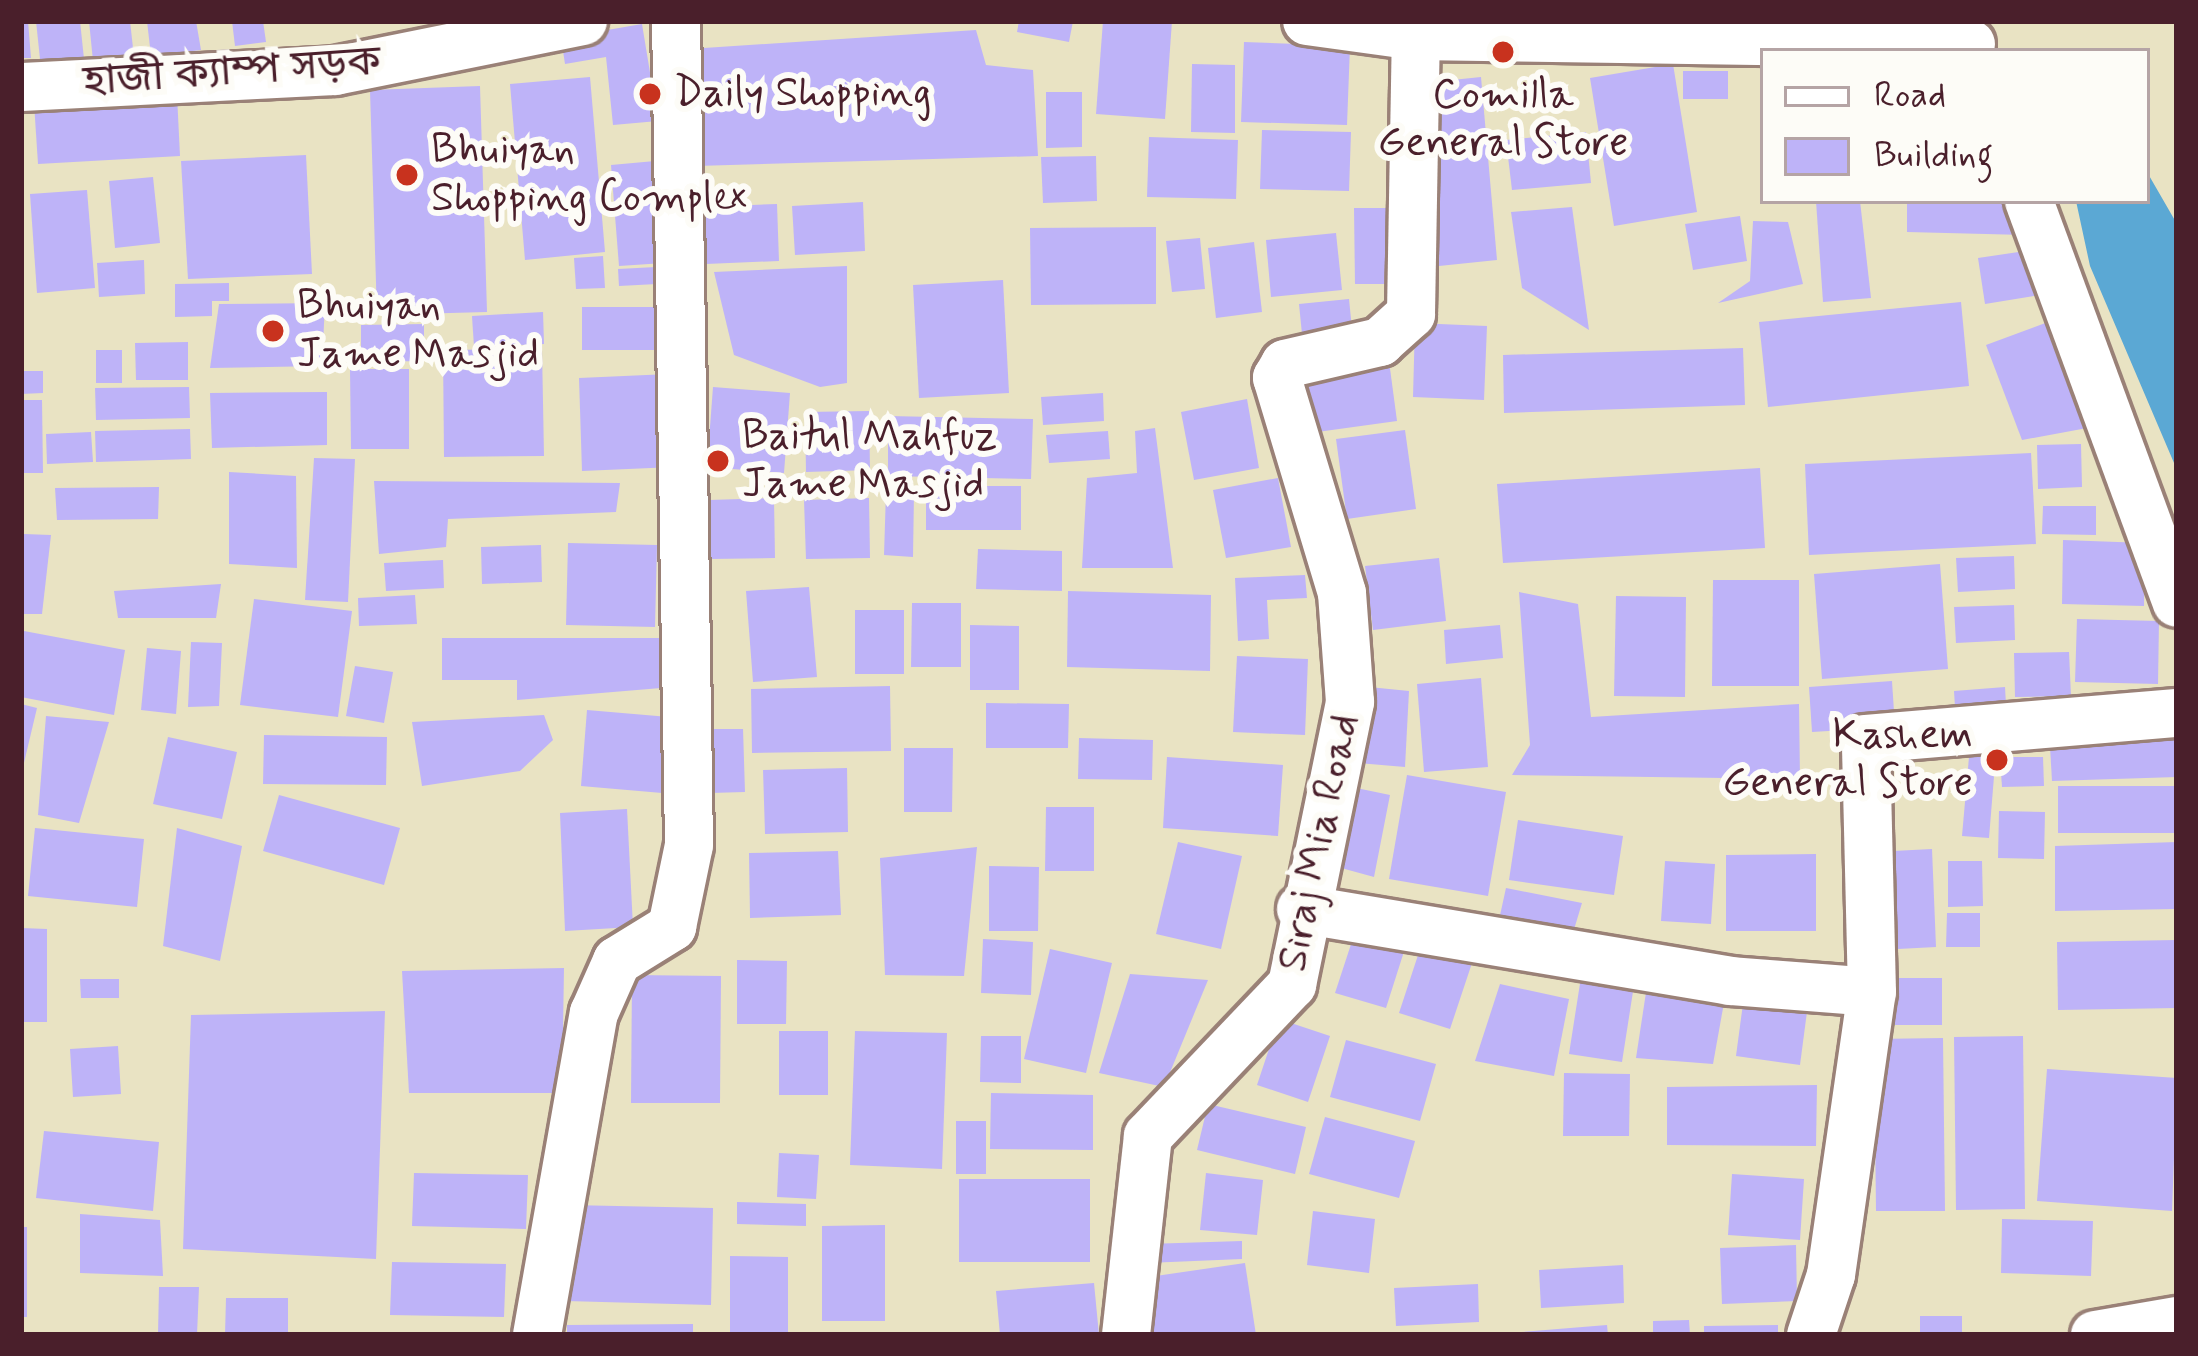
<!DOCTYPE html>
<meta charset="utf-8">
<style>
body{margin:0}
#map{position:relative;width:2198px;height:1356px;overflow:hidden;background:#e9e3c3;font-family:Mynerve,"Noto Sans Bengali",sans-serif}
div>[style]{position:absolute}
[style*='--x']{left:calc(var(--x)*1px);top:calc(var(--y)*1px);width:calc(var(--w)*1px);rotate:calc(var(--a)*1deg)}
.water>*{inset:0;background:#5ba8d4}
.building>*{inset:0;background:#beb3f8}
.roads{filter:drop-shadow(3px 0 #9a8177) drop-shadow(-3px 0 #9a8177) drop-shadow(0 3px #9a8177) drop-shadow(0 -3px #9a8177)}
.minor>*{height:48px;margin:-24px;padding:0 24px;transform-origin:24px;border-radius:24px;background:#fff}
.dots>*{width:33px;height:33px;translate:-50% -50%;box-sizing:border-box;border:6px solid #fdfcf7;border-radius:50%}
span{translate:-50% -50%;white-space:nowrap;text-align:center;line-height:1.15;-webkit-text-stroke:12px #fdfcf7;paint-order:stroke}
.street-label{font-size:42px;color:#4a1f2b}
.poi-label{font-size:42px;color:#4a1f2b}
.left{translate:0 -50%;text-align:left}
.right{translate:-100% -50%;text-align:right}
.frame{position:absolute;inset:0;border:24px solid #4a1f2b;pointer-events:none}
.legend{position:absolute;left:1760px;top:48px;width:390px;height:156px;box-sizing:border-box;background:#fdfcf7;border:3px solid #b5a4a5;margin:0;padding:15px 21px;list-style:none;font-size:36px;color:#4a1f2b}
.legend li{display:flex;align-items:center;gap:24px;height:60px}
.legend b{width:60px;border:3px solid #b5a4a5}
</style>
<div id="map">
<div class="water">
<div style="clip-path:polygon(2147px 172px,2177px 224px,2177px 470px,2090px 266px,2076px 201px,2147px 201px)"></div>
</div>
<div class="building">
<div style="clip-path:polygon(21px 21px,28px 21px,31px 58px,21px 58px)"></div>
<div style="clip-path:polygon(36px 21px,80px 21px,84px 59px,40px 59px)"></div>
<div style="clip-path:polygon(89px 21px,130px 21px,134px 57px,93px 61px)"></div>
<div style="clip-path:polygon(147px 21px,196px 21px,201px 50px,151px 56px)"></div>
<div style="clip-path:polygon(232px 21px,263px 21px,266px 42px,235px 46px)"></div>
<div style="clip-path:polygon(1019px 21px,1073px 21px,1069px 42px,1017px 32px)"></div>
<div style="clip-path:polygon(1103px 21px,1172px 21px,1165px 119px,1096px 114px)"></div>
<div style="clip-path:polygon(642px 24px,658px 121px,613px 125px,606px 57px,565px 64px,561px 38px)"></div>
<div style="clip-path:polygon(976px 30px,986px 65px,1033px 70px,1038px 156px,696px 166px,689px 49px)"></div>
<div style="clip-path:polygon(1244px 42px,1350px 46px,1347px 125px,1241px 122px)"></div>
<div style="clip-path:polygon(1192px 64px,1235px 65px,1235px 133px,1191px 132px)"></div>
<div style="clip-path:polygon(1673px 64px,1697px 212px,1614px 226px,1590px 78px)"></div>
<div style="clip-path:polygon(1683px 71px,1728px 71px,1728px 99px,1683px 99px)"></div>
<div style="clip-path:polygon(590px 77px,605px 252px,525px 260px,510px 84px)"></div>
<div style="clip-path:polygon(1481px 77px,1497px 260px,1439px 266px,1423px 83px)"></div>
<div style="clip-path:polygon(480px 86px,487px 312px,377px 315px,370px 90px)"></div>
<div style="clip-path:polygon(1046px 92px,1082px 92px,1082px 147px,1046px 148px)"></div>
<div style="clip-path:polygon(177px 95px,180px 156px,38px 164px,34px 103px)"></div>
<div style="clip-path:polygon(1262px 130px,1351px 132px,1349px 191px,1260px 189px)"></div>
<div style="clip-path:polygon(1586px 132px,1591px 183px,1512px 190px,1506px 140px)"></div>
<div style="clip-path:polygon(1149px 137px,1238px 140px,1236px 199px,1147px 197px)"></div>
<div style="clip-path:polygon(306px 155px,312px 274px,188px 279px,181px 161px)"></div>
<div style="clip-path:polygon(1096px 156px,1097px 201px,1043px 203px,1041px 157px)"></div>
<div style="clip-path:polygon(655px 161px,664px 263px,619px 266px,611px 165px)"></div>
<div style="clip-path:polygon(153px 177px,160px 243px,115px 248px,109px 181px)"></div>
<div style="clip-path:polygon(87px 190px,95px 288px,37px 293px,30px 194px)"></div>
<div style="clip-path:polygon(1816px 201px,1860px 201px,1871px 298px,1823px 302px)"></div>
<div style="clip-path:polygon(1907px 201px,2017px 201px,2025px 235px,1907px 232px)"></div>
<div style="clip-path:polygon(863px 202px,865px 251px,795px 255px,792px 206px)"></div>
<div style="clip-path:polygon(777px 204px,779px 261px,706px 264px,704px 207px)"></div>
<div style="clip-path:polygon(1572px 207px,1589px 330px,1522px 288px,1511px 212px)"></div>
<div style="clip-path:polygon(1354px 208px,1396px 208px,1396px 284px,1355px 284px)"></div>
<div style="clip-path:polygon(1740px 216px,1747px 261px,1693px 270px,1685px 224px)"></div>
<div style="clip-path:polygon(1753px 221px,1788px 222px,1803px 284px,1718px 303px,1750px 281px)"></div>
<div style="clip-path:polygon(1156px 227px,1156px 304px,1031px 305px,1030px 228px)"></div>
<div style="clip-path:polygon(1336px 233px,1342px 290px,1271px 297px,1266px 240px)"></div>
<div style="clip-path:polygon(1200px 238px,1205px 289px,1172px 292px,1166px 241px)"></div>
<div style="clip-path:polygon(1254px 242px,1262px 312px,1216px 318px,1208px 248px)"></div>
<div style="clip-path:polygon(2032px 250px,2040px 295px,1985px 304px,1978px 258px)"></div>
<div style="clip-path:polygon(603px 256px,605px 288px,576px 289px,574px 258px)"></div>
<div style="clip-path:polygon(144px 260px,145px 294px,99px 297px,97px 263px)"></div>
<div style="clip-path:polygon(847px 266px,847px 383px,820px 387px,734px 355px,714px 272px)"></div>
<div style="clip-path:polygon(656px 267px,657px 284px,619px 286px,618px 269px)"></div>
<div style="clip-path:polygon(1003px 280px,1009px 393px,919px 398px,913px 285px)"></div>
<div style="clip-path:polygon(229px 283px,229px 301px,212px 301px,212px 316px,175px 317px,175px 284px)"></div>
<div style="clip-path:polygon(1349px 299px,1352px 329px,1302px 334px,1299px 304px)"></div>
<div style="clip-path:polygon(1961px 302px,1969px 386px,1768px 407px,1759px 322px)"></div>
<div style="clip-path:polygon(325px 303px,322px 366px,210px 368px,219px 304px)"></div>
<div style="clip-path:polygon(582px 307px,664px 307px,664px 350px,582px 350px)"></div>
<div style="clip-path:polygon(543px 312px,544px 344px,474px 347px,472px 316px)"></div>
<div style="clip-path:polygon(2056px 319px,2098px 426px,2022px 440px,1986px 345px)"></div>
<div style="clip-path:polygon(1415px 323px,1487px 326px,1484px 400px,1413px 397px)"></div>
<div style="clip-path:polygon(424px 324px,424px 361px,361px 362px,361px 325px)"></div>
<div style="clip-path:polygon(188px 342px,188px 380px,136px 380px,135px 343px)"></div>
<div style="clip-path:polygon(1743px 348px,1745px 405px,1504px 413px,1503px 355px)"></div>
<div style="clip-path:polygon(542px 349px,544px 456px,444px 457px,443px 350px)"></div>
<div style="clip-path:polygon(96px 350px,122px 350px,122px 383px,96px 383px)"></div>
<div style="clip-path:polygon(1389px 361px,1397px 421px,1310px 433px,1301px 374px)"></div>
<div style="clip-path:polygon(350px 369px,409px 369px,409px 449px,351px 449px)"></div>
<div style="clip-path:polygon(21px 371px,43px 371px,43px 393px,21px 394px)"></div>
<div style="clip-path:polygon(669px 374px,674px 467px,582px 471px,579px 378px)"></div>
<div style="clip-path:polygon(189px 387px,190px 418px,96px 420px,95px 388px)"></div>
<div style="clip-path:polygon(713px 387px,790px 393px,784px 473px,707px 467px)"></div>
<div style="clip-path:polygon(327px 392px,327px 445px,212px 448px,210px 393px)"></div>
<div style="clip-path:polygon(1103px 393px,1104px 421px,1043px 425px,1041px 397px)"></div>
<div style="clip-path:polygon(1247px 399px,1259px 468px,1194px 480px,1181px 412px)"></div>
<div style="clip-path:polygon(21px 400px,42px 400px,43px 473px,21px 473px)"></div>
<div style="clip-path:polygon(869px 411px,870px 470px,806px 472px,805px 412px)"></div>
<div style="clip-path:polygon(888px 416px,1033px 419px,1031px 479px,888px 476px)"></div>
<div style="clip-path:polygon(1155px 428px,1173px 568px,1082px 568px,1087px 478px,1137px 473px,1135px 431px)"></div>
<div style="clip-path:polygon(190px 429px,191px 459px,96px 462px,95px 431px)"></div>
<div style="clip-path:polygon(1405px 430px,1416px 509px,1347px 519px,1336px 439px)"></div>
<div style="clip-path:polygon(1108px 431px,1110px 459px,1049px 463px,1046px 435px)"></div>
<div style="clip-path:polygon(91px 432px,93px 462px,47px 464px,46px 434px)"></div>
<div style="clip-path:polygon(2081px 444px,2082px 487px,2038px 489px,2037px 445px)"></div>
<div style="clip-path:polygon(2031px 453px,2036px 544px,1809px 555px,1805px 464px)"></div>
<div style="clip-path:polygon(314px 458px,355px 459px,348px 602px,305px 600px)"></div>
<div style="clip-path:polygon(1760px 468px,1765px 548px,1503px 563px,1497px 484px)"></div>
<div style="clip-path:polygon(229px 472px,296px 476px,297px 568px,229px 564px)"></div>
<div style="clip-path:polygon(1278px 478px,1291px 547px,1226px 558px,1213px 490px)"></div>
<div style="clip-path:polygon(374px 481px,620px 483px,616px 512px,448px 519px,446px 547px,379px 554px)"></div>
<div style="clip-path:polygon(926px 486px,1021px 486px,1021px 530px,926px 530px)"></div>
<div style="clip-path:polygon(159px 487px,158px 519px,57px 520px,55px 488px)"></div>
<div style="clip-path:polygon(886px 491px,914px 492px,913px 557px,884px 555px)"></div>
<div style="clip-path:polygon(774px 498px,775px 558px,710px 559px,709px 500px)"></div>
<div style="clip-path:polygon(869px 498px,870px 558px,806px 559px,804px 500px)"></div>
<div style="clip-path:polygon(2043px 506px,2096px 506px,2096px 535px,2042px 534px)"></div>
<div style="clip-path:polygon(24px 534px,51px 535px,42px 614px,21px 614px)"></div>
<div style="clip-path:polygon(2063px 540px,2145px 543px,2144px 606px,2062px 604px)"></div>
<div style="clip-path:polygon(568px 543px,657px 545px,655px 627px,566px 625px)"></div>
<div style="clip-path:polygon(541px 545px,542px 582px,482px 584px,481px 547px)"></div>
<div style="clip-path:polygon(978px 549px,1062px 551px,1062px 591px,976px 589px)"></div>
<div style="clip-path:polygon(2014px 556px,2015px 589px,1958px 592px,1956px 558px)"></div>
<div style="clip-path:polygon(1439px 558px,1446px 621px,1373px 630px,1365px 566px)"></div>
<div style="clip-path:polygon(443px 560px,444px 588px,386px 591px,384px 563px)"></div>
<div style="clip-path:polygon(1940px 564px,1948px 669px,1822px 679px,1814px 574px)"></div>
<div style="clip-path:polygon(1305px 575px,1307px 598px,1267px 600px,1269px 639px,1238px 641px,1235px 578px)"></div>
<div style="clip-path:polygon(1713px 580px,1799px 580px,1799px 686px,1712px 686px)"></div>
<div style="clip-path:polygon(221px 584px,216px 618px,118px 618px,114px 591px)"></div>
<div style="clip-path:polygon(809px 587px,817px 677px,753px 682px,746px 591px)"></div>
<div style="clip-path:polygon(1068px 591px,1211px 595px,1210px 671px,1067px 667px)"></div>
<div style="clip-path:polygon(1519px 592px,1578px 604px,1591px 717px,1799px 704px,1800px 779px,1512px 775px,1530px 745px)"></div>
<div style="clip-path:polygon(415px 595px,417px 624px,359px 626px,358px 598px)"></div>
<div style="clip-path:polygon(1616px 596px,1686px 597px,1685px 697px,1614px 696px)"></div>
<div style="clip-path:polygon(254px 599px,352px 611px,338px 717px,240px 705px)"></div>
<div style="clip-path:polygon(912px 603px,961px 603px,961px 667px,911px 667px)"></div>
<div style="clip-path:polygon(2014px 605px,2015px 640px,1956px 643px,1954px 607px)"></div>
<div style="clip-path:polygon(855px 610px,904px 610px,904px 674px,855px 674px)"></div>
<div style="clip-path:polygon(2077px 619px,2159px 621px,2158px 684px,2075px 682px)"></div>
<div style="clip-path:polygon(970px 625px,1019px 626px,1019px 690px,970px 690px)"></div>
<div style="clip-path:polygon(1500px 625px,1503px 658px,1446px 664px,1444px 630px)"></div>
<div style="clip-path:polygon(24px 631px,125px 650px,114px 715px,21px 697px)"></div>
<div style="clip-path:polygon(442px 638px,673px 638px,673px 687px,517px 700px,517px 680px,442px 680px)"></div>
<div style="clip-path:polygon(191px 642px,222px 643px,219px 706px,188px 707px)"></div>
<div style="clip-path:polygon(147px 648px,181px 651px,176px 714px,141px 710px)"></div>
<div style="clip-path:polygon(2069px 652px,2071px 696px,2015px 697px,2014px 653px)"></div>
<div style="clip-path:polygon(1237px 656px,1308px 659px,1305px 735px,1233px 732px)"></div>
<div style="clip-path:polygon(355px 666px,393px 672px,384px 723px,346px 716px)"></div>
<div style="clip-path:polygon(1481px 678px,1488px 767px,1424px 772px,1417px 684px)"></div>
<div style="clip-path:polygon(1892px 681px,1895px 727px,1812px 732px,1809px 687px)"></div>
<div style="clip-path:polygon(890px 686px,891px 751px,752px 753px,751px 689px)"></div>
<div style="clip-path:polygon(1359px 686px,1409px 691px,1405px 767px,1358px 763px)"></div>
<div style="clip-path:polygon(2005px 687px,2007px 722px,1956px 724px,1954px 691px)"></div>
<div style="clip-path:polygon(986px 703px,1069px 704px,1068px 748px,986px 748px)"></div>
<div style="clip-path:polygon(21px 704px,37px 708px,23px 767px,21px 767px)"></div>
<div style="clip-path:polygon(587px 710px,669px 717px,662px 793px,581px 786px)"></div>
<div style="clip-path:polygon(544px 715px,553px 740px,520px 771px,422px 786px,412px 722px)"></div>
<div style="clip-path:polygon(46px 716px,109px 722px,79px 823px,38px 815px)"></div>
<div style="clip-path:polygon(2177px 724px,2177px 777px,2052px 781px,2049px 729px)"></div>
<div style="clip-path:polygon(708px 729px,743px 729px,745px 792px,710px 793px)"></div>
<div style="clip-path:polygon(264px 735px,387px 737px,386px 785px,263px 784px)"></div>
<div style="clip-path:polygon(168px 737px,237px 752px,222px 819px,153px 804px)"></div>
<div style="clip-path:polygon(1079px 738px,1153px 740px,1152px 780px,1078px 779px)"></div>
<div style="clip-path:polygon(904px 748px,953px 748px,952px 812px,904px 812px)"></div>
<div style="clip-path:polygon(1996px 752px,1989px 838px,1962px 836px,1969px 757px)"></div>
<div style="clip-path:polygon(1167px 757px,1283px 765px,1278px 836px,1163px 828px)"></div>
<div style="clip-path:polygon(2000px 757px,2043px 757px,2044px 786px,2002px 787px)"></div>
<div style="clip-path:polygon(847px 768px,848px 832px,765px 834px,763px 770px)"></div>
<div style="clip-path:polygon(1407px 775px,1506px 792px,1488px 896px,1389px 879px)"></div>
<div style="clip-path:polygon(1342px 785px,1390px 795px,1374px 877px,1323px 863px,1325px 847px,1346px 849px,1349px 831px,1333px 823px)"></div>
<div style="clip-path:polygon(2058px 786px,2177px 786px,2177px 833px,2058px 833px)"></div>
<div style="clip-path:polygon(279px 795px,400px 828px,384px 885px,263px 851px)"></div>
<div style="clip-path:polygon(1046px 807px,1094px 807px,1094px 871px,1045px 871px)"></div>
<div style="clip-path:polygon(627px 809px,633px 927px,565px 931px,560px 813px)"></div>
<div style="clip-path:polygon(1999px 811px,2045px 812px,2044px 859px,1998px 858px)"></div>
<div style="clip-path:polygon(1518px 820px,1623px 836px,1614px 895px,1509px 880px)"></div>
<div style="clip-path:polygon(35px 828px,144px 839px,137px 907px,28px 896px)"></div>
<div style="clip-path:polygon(177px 828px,242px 846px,220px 961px,163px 946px)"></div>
<div style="clip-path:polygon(1178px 842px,1242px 856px,1221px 949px,1156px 934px)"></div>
<div style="clip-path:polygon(2177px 842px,2177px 909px,2055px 911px,2055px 846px)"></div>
<div style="clip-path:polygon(977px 847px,964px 976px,885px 975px,880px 858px)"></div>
<div style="clip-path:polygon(1932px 849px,1936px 947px,1898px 949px,1893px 851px)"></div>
<div style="clip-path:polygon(838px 851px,841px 915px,750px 918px,749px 853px)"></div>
<div style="clip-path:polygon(1816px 854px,1816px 931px,1726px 931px,1726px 855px)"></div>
<div style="clip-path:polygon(1665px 861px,1715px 864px,1711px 924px,1661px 921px)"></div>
<div style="clip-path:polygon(1948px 861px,1982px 861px,1983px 906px,1948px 907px)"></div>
<div style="clip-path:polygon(989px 866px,1039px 867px,1038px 931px,989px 931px)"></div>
<div style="clip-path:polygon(1506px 888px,1582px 903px,1569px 946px,1497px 929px)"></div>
<div style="clip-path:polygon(1947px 913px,1980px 913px,1980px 947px,1946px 947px)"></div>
<div style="clip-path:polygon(1357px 926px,1407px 942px,1386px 1008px,1335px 993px)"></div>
<div style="clip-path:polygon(21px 928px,47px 929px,47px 1022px,21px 1022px)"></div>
<div style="clip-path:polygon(983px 939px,1033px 942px,1031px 995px,981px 993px)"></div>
<div style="clip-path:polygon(2177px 940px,2177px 1008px,2058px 1010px,2057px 942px)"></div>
<div style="clip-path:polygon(1421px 946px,1472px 963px,1450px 1029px,1399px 1013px)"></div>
<div style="clip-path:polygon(1050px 949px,1112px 963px,1086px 1073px,1024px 1059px)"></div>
<div style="clip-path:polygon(737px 960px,787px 961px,786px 1024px,737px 1024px)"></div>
<div style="clip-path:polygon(564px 968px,562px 1093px,409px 1093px,402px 971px)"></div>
<div style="clip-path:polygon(1130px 974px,1208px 980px,1164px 1087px,1099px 1073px)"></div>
<div style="clip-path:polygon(632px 975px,721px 976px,720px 1103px,631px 1103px)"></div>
<div style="clip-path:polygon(1581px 977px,1634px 985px,1622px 1062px,1569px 1054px)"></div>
<div style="clip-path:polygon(1895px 978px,1942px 978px,1942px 1025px,1895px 1025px)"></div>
<div style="clip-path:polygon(80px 979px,119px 979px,119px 998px,81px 998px)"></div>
<div style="clip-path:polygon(1500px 984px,1569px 999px,1554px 1076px,1475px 1061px)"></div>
<div style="clip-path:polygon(1647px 986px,1725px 997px,1713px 1064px,1636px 1058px)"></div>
<div style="clip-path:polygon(1744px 996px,1808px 1004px,1800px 1065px,1736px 1056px)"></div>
<div style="clip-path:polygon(385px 1011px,376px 1259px,183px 1249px,191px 1015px)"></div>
<div style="clip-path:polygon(1279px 1019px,1330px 1036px,1308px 1102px,1257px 1085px)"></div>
<div style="clip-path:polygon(779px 1031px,828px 1031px,828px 1095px,779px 1095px)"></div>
<div style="clip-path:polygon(855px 1031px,947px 1033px,942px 1169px,850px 1165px)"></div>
<div style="clip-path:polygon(981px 1036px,1021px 1036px,1021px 1083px,980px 1082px)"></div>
<div style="clip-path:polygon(2023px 1036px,2025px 1209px,1956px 1210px,1954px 1037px)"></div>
<div style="clip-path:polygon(1943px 1038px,1945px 1211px,1876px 1211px,1874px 1039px)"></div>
<div style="clip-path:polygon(1346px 1040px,1436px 1064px,1420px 1121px,1330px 1097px)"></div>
<div style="clip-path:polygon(118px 1046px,121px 1094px,73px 1097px,70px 1049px)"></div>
<div style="clip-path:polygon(2047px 1069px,2177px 1078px,2172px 1211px,2037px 1201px)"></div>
<div style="clip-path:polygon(1564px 1073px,1630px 1074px,1629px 1136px,1563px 1136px)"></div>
<div style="clip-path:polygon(1817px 1085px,1816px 1146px,1667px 1145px,1667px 1087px)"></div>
<div style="clip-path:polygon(991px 1093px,1093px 1095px,1093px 1150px,990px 1149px)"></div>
<div style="clip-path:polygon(1208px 1104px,1306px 1127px,1295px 1174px,1197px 1150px)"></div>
<div style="clip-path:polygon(1325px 1117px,1415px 1141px,1399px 1198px,1309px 1174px)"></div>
<div style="clip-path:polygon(956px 1121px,986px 1121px,986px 1174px,956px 1174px)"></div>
<div style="clip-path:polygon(44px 1131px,159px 1142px,153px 1211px,36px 1198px)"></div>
<div style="clip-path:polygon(779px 1153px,819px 1155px,816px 1199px,777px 1197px)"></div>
<div style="clip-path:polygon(414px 1173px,528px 1175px,526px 1229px,412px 1226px)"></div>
<div style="clip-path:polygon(1206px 1173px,1263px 1180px,1257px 1235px,1200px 1230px)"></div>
<div style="clip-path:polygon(1732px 1174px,1804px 1179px,1800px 1240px,1728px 1235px)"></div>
<div style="clip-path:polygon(959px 1179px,1090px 1179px,1090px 1262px,959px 1262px)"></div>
<div style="clip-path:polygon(737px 1202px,806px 1204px,806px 1226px,737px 1224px)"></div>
<div style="clip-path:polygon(569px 1205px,713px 1208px,711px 1305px,566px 1301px)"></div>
<div style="clip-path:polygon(1313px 1211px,1375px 1219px,1369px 1273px,1307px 1265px)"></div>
<div style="clip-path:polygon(80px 1214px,160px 1220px,163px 1276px,80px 1273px)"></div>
<div style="clip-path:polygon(2002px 1219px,2093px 1221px,2091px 1276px,2001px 1273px)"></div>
<div style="clip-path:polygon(885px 1225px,885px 1321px,822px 1321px,822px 1226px)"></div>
<div style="clip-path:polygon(21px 1227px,27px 1227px,27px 1317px,21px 1317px)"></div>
<div style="clip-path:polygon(1242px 1241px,1242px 1259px,1147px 1263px,1147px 1244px)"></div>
<div style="clip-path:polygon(1796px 1245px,1797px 1301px,1722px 1304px,1720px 1248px)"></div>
<div style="clip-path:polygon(730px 1256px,788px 1257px,788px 1335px,730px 1335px)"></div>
<div style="clip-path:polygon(392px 1262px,506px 1264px,504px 1317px,390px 1315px)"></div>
<div style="clip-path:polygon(1245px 1263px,1256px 1335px,1150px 1335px,1142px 1278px)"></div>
<div style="clip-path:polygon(1623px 1265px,1624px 1303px,1541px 1308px,1539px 1270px)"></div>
<div style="clip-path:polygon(1094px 1283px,1099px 1335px,1000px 1335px,996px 1291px)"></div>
<div style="clip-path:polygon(1478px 1284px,1479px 1322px,1396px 1326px,1394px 1288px)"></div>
<div style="clip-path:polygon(159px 1287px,199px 1287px,197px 1335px,158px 1335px)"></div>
<div style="clip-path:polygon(226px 1298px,288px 1298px,288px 1335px,225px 1335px)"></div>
<div style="clip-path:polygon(1920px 1316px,1962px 1316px,1962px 1335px,1920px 1335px)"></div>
<div style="clip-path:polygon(1689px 1320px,1690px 1335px,1653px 1335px,1653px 1321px)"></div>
<div style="clip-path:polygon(693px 1324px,693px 1335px,567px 1335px,567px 1325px)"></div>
<div style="clip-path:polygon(1607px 1325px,1608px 1335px,1522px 1335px,1522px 1332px)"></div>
<div style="clip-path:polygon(1778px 1325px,1778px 1335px,1704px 1335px,1704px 1326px)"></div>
</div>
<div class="roads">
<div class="minor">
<div style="--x:1307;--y:21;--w:110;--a:7.8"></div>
<div style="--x:1416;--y:36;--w:555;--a:0.83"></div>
<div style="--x:21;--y:87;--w:314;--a:-2.9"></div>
<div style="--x:335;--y:71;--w:253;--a:-11.4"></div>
<div style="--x:2029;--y:201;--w:428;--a:69.8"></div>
<div style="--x:1301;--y:909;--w:435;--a:9.5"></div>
<div style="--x:1730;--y:981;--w:142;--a:4.4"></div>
<div style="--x:537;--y:1335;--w:327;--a:-80"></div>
<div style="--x:594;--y:1013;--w:57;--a:-66.1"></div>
<div style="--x:617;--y:961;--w:65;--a:-31.7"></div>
<div style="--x:672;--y:927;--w:84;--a:-78.3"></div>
<div style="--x:689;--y:845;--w:824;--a:-90.9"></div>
<div style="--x:1126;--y:1335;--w:200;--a:-83.7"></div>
<div style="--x:1148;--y:1136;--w:209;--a:-46.4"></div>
<div style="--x:1292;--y:985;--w:289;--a:-78.4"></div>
<div style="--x:1350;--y:702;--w:109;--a:-94.2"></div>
<div style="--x:1342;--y:593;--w:225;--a:-106.8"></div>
<div style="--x:1277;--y:378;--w:16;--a:-60"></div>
<div style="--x:1285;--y:364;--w:98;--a:-13"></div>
<div style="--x:1380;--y:342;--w:42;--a:-42.1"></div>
<div style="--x:1411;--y:314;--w:278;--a:-89"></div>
<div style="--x:1811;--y:1335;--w:63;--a:-71.6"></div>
<div style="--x:1831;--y:1275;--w:286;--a:-81.8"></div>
<div style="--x:1872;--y:992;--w:253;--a:-91.4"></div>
<div style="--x:1866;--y:739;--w:312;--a:-4.8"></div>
<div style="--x:2095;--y:1335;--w:83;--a:-9.7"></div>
</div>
</div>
<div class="dots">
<div style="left:1503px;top:52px;background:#c8321e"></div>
<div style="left:650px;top:94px;background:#c8321e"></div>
<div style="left:407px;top:175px;background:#c8321e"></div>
<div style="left:273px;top:331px;background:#c8321e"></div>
<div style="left:718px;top:461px;background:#c8321e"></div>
<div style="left:1997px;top:760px;background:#c8321e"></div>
</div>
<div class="street-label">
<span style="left:232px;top:73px;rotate:-4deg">হাজী ক্যাম্প সড়ক</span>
<span style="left:1320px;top:843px;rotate:-78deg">Siraj Mia Road</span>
</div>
<div class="poi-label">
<span class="left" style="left:674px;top:94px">Daily Shopping</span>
<span style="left:1503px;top:120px">Comilla<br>General Store</span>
<span class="left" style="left:431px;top:175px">Bhuiyan<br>Shopping Complex</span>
<span class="left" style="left:297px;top:331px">Bhuiyan<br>Jame Masjid</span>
<span class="left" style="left:742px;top:461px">Baitul Mahfuz<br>Jame Masjid</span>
<span class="right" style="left:1973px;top:760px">Kashem<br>General Store</span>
</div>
<div class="frame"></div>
<ul class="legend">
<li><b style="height:15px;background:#fff"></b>Road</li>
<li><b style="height:33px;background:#beb3f8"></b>Building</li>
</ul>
</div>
